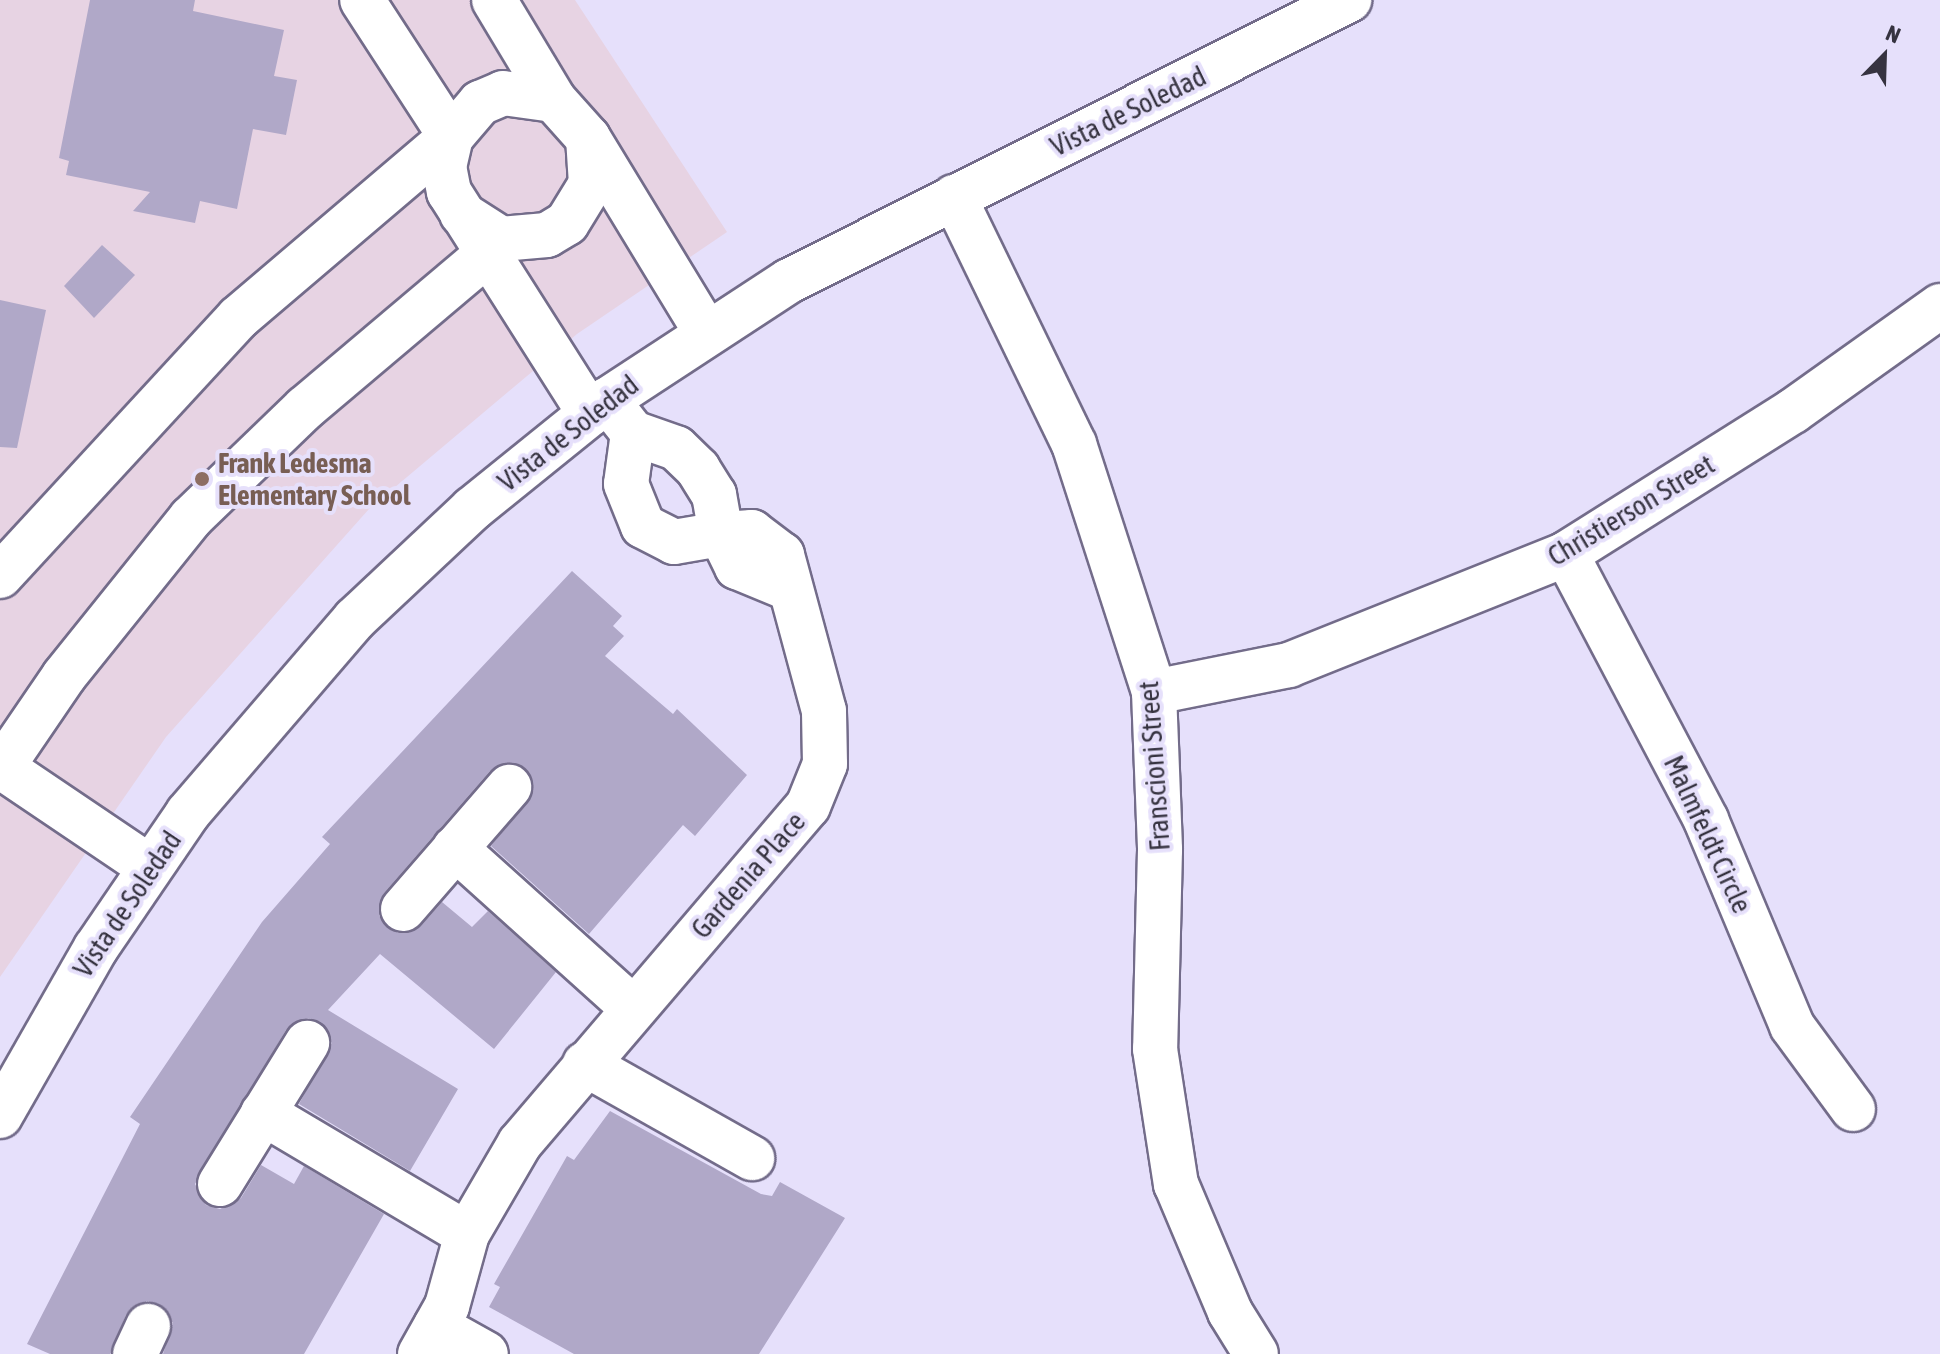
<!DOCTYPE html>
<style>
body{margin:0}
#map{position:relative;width:1940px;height:1354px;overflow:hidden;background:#e6e0fb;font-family:"Asap Condensed",sans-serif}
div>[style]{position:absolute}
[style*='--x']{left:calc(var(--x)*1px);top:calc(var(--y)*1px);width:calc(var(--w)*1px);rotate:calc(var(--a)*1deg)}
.education>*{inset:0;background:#e7d3e3}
.building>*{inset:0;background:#b0a8c8}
.roads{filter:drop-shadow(2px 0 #736c8a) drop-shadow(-2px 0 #736c8a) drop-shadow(0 2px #736c8a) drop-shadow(0 -2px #736c8a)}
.minor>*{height:44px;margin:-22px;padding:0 22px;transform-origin:22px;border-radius:22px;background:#fff}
.dots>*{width:22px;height:22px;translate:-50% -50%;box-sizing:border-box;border:4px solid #e6e0fb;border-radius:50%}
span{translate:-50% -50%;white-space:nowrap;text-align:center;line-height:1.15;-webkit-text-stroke:8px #e6e0fb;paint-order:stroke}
.street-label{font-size:28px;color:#363340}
.education-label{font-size:28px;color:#785e54;font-weight:700}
.left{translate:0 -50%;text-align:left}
.north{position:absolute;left:1844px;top:16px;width:80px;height:80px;-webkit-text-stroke:6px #e6e0fb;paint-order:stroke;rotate:23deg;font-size:22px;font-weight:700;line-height:32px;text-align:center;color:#363340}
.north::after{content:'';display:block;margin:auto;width:28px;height:36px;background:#363340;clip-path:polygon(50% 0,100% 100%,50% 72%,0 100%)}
</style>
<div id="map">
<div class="education">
<div style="clip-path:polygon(0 0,575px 0,727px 232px,577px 334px,369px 509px,166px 737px,0 977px)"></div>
</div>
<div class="building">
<div style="clip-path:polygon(90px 0,195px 0,193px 11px,284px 30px,274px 76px,297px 80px,286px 135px,253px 129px,237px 209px,200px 201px,195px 223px,133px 211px,150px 192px,66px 175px,69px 161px,59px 158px)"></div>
<div style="clip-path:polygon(102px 245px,135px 275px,94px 318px,64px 286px)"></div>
<div style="clip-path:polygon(0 300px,46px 310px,17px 448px,0 447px)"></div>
<div style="clip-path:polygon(572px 571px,622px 616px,613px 626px,624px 636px,605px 656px,673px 714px,677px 709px,747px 775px,695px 836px,683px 825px,589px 934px,491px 846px,533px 792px,532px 778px,514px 763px,490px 771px,384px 893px,379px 916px,398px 933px,421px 926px,442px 902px,472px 927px,488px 911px,556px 972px,494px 1049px,380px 954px,328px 1010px,458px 1089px,410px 1171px,299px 1104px,332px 1043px,321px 1022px,308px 1018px,286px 1030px,195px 1184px,206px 1205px,220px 1209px,241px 1198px,261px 1165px,294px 1184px,304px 1166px,384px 1214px,304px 1354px,163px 1354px,173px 1323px,159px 1304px,147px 1301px,126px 1315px,110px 1354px,50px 1354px,27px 1344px,140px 1124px,130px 1117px,262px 922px,330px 844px,322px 837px)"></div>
<div style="clip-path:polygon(610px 1111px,761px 1194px,772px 1196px,780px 1182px,845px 1218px,759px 1354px,574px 1354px,489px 1307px,500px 1287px,494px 1284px,567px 1156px,574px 1160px)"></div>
</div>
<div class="roads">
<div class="minor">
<div style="--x:494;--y:0;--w:117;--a:59"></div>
<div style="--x:954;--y:197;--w:275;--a:64.1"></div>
<div style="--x:1074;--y:444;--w:261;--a:72.1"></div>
<div style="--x:1154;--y:692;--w:158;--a:87.8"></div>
<div style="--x:1160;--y:850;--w:199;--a:91.4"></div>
<div style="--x:1155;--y:1049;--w:137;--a:81.2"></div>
<div style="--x:1176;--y:1184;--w:139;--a:67.1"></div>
<div style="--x:1230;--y:1312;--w:49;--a:58.2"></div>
<div style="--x:462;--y:214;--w:46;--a:32.7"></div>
<div style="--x:501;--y:239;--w:46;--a:-5"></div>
<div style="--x:547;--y:235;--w:23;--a:-31"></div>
<div style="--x:567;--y:223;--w:46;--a:-58.4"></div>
<div style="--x:591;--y:184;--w:46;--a:-93.7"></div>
<div style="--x:590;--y:414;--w:263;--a:-122.4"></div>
<div style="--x:449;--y:192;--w:25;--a:-101"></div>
<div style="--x:444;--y:167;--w:31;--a:-77"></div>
<div style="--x:451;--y:137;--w:45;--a:-49.5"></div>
<div style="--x:480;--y:103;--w:25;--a:-23"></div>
<div style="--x:503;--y:93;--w:51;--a:7.8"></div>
<div style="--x:554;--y:100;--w:51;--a:48.2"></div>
<div style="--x:588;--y:138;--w:227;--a:58.7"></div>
<div style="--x:633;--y:433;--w:51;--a:97.8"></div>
<div style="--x:626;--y:484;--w:45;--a:68"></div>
<div style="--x:643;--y:526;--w:35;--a:27"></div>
<div style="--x:674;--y:542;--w:48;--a:-9.7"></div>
<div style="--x:721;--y:534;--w:37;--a:64"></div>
<div style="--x:737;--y:567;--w:53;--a:22.2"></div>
<div style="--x:1566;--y:554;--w:301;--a:62.2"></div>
<div style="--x:1706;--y:820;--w:223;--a:67.3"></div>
<div style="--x:1792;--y:1026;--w:103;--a:53.7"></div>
<div style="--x:0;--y:576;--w:351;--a:-47.3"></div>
<div style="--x:238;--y:318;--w:280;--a:-40.4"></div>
<div style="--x:451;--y:137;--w:163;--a:-123"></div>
<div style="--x:1154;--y:692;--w:138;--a:-11.3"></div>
<div style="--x:1289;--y:665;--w:298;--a:-21.8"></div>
<div style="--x:1566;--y:554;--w:268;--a:-32.2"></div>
<div style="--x:1793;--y:411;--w:181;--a:-35.5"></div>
<div style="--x:0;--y:766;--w:181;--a:34"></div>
<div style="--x:2;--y:767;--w:110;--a:-55.7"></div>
<div style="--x:64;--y:676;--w:203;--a:-51.2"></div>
<div style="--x:191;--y:518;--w:158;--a:-44"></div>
<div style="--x:305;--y:408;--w:238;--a:-40.2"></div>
<div style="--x:455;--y:848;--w:239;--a:42"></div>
<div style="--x:403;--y:909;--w:162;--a:-49"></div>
<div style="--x:585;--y:1064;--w:192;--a:29.4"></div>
<div style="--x:263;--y:1113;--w:237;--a:30.7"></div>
<div style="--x:0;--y:1116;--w:193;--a:-60.3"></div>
<div style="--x:96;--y:948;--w:163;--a:-55.7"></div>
<div style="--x:188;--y:813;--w:256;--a:-49.3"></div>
<div style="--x:355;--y:619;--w:161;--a:-43.2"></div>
<div style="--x:472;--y:509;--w:174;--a:-38.9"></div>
<div style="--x:607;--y:400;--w:217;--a:-33.2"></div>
<div style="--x:789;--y:281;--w:627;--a:-26.65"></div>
<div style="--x:220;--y:1184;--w:166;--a:-58.3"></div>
<div style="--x:436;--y:1326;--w:57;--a:29.2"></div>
<div style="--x:135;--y:1354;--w:31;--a:-65"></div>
<div style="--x:420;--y:1354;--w:55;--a:-60.6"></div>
<div style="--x:447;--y:1306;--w:75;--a:-74.5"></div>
<div style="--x:467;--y:1234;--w:105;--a:-59.8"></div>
<div style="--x:520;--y:1143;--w:443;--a:-49.5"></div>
<div style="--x:808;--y:806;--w:45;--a:-68"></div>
<div style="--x:825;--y:764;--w:53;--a:-91.1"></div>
<div style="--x:824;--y:711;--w:162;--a:-105.1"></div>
<div style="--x:782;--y:555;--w:38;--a:-143"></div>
<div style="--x:752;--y:532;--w:31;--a:176"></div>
<div style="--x:721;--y:534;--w:40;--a:-100"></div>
<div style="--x:714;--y:495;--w:31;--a:-122"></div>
<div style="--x:698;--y:469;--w:30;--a:-136"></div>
<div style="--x:676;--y:448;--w:46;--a:-160.8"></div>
<div style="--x:633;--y:433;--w:42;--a:-128.2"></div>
</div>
</div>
<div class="dots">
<div style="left:202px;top:479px;background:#8d6e63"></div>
</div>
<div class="street-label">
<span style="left:1128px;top:111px;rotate:-26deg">Vista de Soledad</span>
<span style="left:568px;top:433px;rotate:-38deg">Vista de Soledad</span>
<span style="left:1631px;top:510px;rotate:-31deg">Christierson Street</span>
<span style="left:1154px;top:766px;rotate:-94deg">Franscioni Street</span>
<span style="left:1708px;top:834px;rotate:65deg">Malmfeldt Circle</span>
<span style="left:748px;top:875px;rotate:-49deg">Gardenia Place</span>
<span style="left:127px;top:904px;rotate:-56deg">Vista de Soledad</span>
</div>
<div class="education-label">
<span class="left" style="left:218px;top:479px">Frank Ledesma<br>Elementary School</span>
</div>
<div class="north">N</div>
</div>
